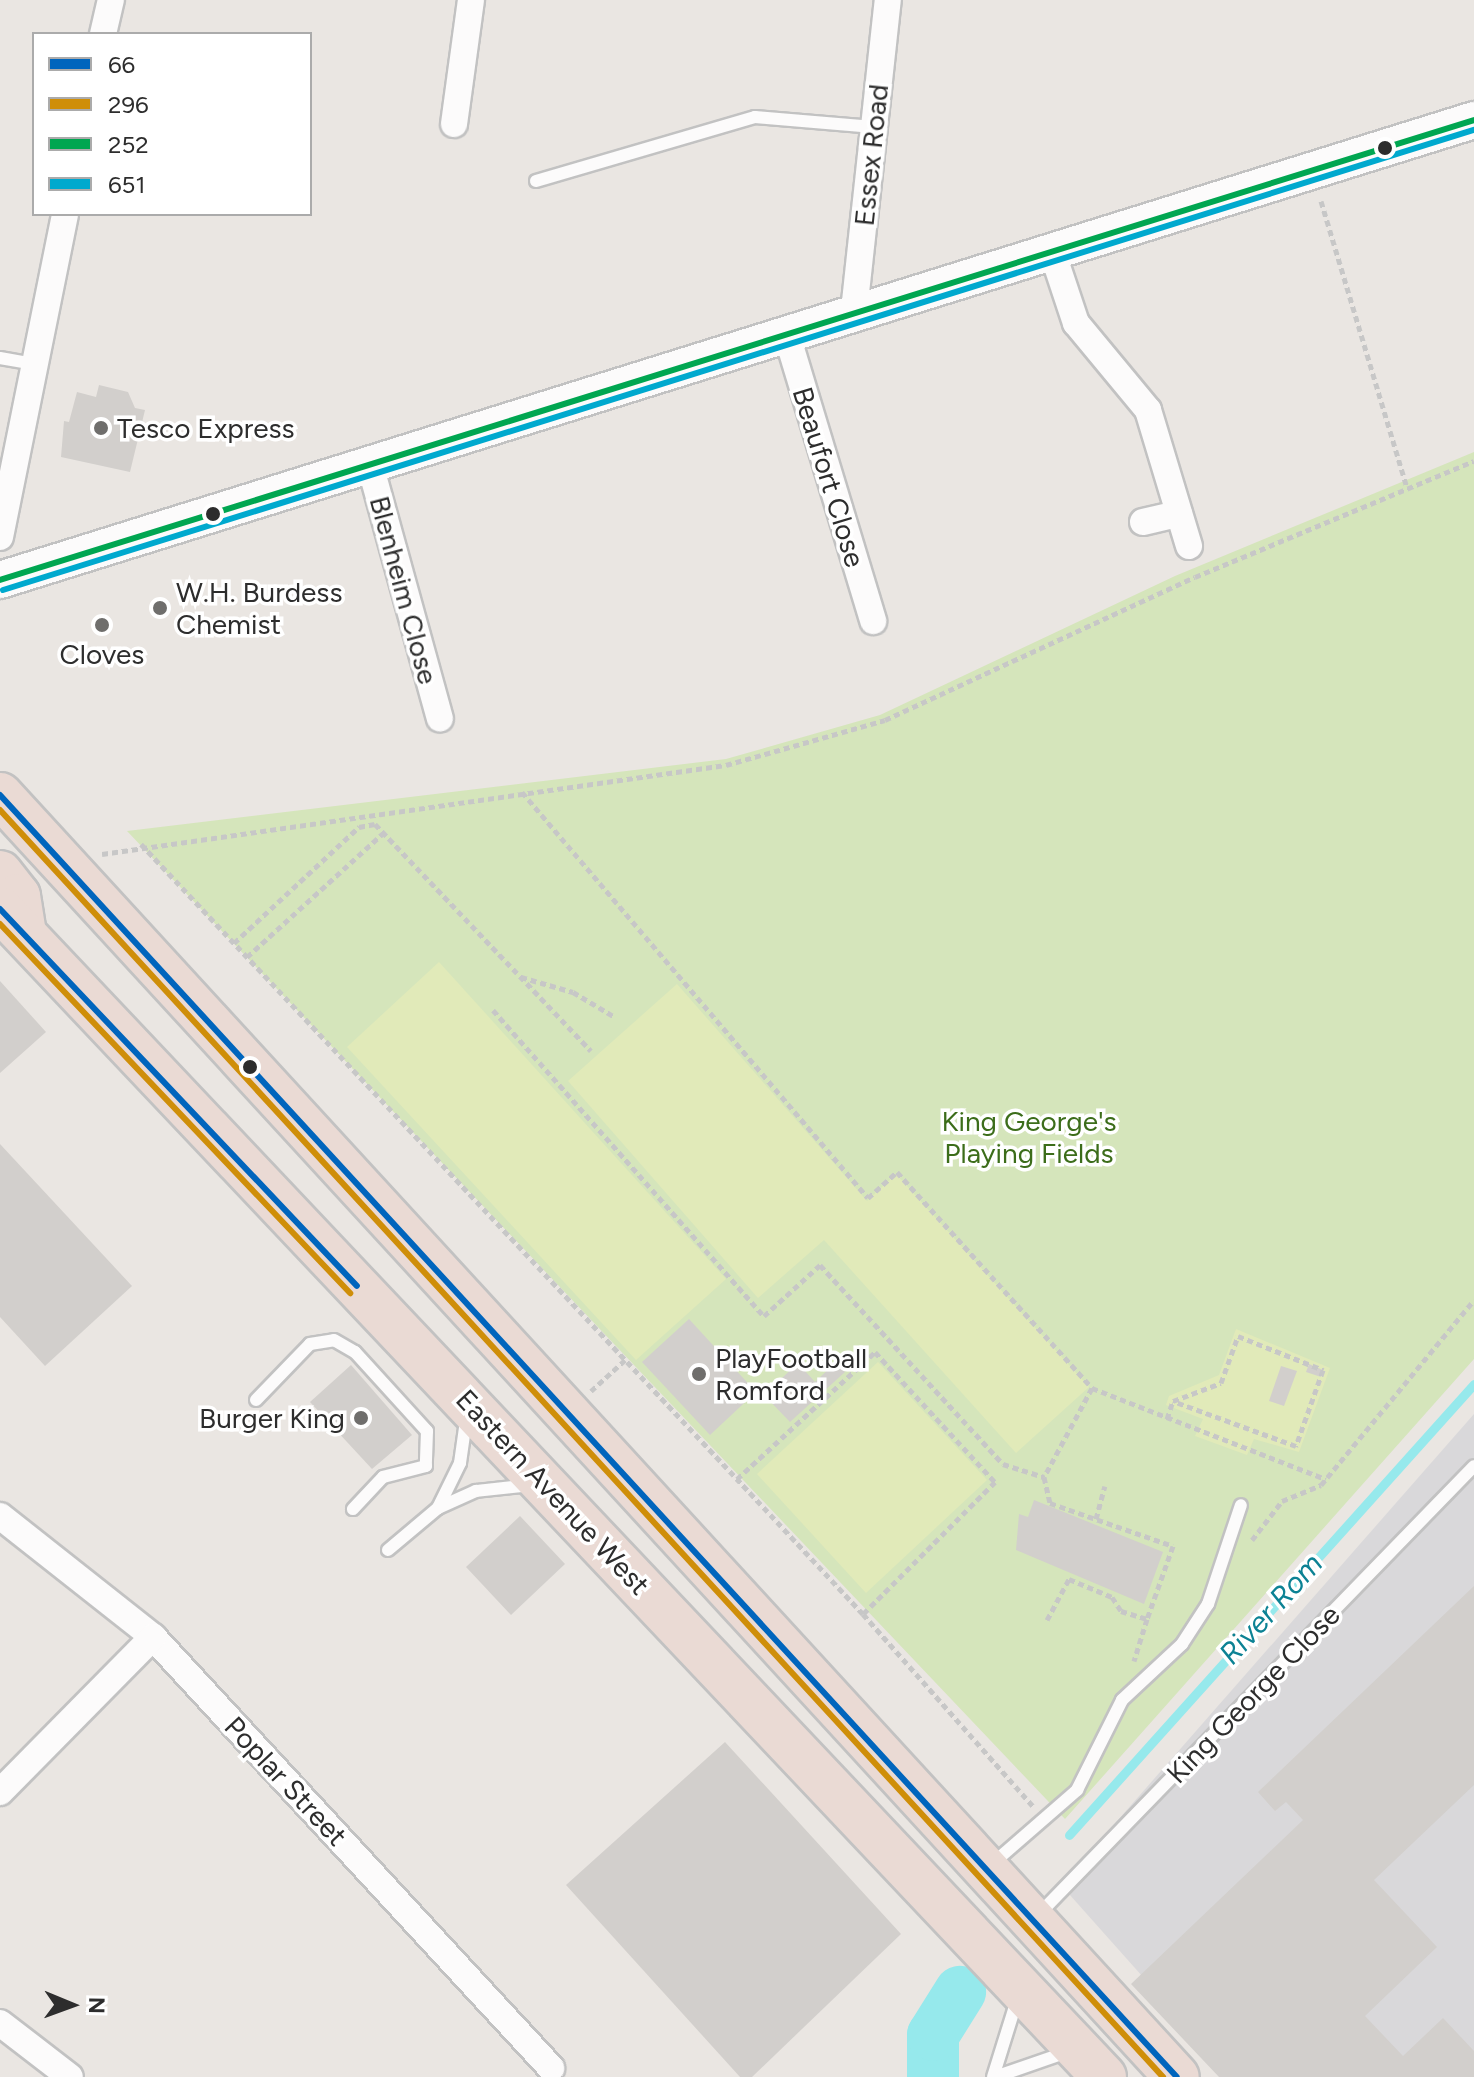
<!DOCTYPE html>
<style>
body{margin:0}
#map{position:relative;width:1474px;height:2077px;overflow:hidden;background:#eae6e2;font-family:Figtree,sans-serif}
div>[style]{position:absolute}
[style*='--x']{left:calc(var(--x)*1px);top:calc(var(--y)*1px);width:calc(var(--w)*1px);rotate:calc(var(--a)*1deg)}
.industrial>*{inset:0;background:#d9d8da}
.green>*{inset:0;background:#d5e5bb}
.pitch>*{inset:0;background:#e1eab9}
.stream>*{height:9px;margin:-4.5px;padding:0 4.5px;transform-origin:4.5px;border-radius:4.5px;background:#96e9ec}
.river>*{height:52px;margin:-26px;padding:0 26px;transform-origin:26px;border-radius:26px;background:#96e9ec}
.building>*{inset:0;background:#d2cfcc}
.path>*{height:5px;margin-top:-2.5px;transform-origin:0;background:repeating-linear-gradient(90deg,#c7c7c7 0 6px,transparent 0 10px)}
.roads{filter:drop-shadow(2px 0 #c2c2c2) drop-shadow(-2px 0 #c2c2c2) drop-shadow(0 2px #c2c2c2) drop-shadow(0 -2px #c2c2c2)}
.lane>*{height:12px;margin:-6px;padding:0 6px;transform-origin:6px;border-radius:6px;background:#fcfbfb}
.street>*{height:26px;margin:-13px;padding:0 13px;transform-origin:13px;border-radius:13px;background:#fcfbfb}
.secondary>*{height:36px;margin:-18px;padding:0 18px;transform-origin:18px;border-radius:18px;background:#fcfbfb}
.highway>*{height:44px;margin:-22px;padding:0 22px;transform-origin:22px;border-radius:22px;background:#eadad4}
.bus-1>*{height:6px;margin:-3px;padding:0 3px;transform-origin:3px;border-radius:3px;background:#0065bd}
.bus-2>*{height:6px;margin:-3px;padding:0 3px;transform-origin:3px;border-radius:3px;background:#cf8e09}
.bus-3>*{height:6px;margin:-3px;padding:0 3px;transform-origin:3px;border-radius:3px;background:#00a651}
.bus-4>*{height:6px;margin:-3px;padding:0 3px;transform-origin:3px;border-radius:3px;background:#00a9ce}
.dots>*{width:22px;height:22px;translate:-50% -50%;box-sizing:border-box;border:4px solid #fff;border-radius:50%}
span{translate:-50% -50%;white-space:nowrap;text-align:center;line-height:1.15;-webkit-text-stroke:7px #fff;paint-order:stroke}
.street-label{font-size:28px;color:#2d2d2d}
.poi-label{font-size:28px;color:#2d2d2d}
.left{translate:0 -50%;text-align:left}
.right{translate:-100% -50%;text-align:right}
.park-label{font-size:28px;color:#3c6d1a}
.water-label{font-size:30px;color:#0c8294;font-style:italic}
.legend{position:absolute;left:32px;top:32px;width:280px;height:184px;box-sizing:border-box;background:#fff;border:2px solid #ababab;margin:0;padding:10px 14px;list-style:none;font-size:24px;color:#2d2d2d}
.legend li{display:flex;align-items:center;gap:16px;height:40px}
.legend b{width:40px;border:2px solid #ababab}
.north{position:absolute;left:32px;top:1965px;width:80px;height:80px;-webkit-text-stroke:6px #fff;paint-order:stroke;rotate:91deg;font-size:22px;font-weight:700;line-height:32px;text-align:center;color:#2d2d2d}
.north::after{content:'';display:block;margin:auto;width:28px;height:36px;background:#2d2d2d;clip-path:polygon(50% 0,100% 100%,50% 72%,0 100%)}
</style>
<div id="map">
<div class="industrial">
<div style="clip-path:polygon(1474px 1414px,1474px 2077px,1232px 2077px,1061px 1885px)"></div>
</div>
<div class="green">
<div style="clip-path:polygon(1474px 452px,1474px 1359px,1065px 1819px,127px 831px,726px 759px,880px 715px,1175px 576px)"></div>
</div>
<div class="pitch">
<div style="clip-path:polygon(439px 962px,726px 1279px,636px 1360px,347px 1047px)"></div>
<div style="clip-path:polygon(677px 984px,867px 1201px,896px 1174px,1089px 1387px,1016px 1453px,824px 1240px,758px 1298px,568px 1081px)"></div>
<div style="clip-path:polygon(1236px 1329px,1330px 1368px,1299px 1452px,1254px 1439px,1247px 1455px,1195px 1436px,1203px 1419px,1166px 1405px,1169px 1396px,1219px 1375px)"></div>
<div style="clip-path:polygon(878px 1362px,987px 1480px,866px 1593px,757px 1474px)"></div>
</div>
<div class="stream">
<div style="--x:1069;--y:1835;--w:606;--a:-48.08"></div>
</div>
<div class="river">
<div style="--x:933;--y:2077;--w:42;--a:-90"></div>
<div style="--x:933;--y:2035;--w:51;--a:-57.9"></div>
</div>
<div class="building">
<div style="clip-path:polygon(99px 385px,128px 392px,135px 408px,145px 410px,130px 472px,61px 457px,64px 421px,69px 422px,77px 392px,96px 397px)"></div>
<div style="clip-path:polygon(0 981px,46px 1032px,0 1073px)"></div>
<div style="clip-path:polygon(0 1144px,132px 1286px,45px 1366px,0 1317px)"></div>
<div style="clip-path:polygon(689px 1319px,756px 1392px,710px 1435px,642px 1362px)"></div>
<div style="clip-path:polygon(836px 1362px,845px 1372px,790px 1422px,764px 1395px,798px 1363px,815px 1382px)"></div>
<div style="clip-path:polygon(1309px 1364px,1323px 1370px,1321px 1377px,1306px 1372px)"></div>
<div style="clip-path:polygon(351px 1365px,412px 1435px,372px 1469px,310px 1402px)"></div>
<div style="clip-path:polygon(1281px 1366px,1297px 1371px,1284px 1406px,1269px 1401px)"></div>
<div style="clip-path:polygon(1034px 1500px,1163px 1552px,1144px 1604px,1016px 1550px,1019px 1514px,1028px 1517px)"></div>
<div style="clip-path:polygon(520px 1516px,565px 1564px,511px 1615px,466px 1567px)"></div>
<div style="clip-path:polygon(1474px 1586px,1474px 1785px,1374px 1880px,1437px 1947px,1365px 2016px,1403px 2056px,1443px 2018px,1474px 2051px,1474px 2077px,1219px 2077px,1131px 1984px,1303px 1820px,1286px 1802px,1275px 1811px,1258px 1792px)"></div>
<div style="clip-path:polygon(725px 1742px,901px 1934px,752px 2077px,740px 2077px,566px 1885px)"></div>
</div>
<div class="path">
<div style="--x:1321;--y:201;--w:299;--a:73.3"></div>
<div style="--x:522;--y:792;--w:533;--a:49.56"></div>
<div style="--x:868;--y:1198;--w:39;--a:-42"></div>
<div style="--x:897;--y:1172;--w:291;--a:47.9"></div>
<div style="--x:1092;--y:1388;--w:251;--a:21.3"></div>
<div style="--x:141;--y:844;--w:871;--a:46.81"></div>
<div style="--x:102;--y:854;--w:630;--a:-8.12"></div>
<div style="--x:726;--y:765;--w:165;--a:-15.8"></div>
<div style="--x:885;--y:720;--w:341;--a:-24.8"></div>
<div style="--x:1195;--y:577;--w:302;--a:-22.6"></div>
<div style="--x:234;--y:943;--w:171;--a:-42.9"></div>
<div style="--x:359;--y:827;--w:16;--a:-11"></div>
<div style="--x:375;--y:824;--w:313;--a:46.4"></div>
<div style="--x:247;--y:957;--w:183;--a:-42.3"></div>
<div style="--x:521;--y:977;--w:54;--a:16.1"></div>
<div style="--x:573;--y:992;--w:49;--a:30.8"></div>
<div style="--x:493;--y:1010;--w:409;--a:48.5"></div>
<div style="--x:764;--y:1316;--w:76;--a:-42.3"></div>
<div style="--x:820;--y:1265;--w:270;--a:47.4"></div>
<div style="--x:1003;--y:1464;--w:43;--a:17.6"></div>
<div style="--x:875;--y:1352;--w:177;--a:47.3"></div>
<div style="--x:995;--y:1482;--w:187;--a:135"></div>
<div style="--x:863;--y:1614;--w:185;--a:-133"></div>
<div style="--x:737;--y:1479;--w:188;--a:-42.6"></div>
<div style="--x:1092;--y:1388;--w:101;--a:118.3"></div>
<div style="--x:1044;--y:1477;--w:27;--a:77"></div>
<div style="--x:1050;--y:1503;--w:130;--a:19.3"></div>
<div style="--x:1173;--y:1546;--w:77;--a:109.6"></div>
<div style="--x:591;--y:1391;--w:46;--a:-42.4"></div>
<div style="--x:1167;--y:1419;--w:19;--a:-72"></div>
<div style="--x:1173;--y:1401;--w:51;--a:-20.6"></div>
<div style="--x:1221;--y:1383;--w:50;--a:-70.1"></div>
<div style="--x:1238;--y:1336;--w:92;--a:21.8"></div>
<div style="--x:1323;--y:1370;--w:81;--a:109.6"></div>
<div style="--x:1296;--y:1446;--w:131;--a:-159.9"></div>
<div style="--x:1096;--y:1519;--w:34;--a:-75"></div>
<div style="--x:1252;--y:1540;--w:49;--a:-52.4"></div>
<div style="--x:1282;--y:1501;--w:42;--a:-22.3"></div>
<div style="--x:1321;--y:1485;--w:240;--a:-50.4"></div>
<div style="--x:863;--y:1614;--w:256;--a:48.5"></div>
<div style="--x:1047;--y:1620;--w:47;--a:-61.8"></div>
<div style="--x:1069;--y:1579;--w:47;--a:22.7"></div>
<div style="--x:1112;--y:1597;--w:17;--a:57"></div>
<div style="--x:1121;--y:1611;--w:27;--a:17"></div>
<div style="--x:1147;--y:1619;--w:44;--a:107.2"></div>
</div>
<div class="roads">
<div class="lane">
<div style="--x:536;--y:181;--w:228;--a:-16.3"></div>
<div style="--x:755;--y:117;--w:119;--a:4.8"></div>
<div style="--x:0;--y:358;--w:34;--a:10"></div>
<div style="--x:256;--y:1400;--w:78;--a:-46"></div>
<div style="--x:310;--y:1344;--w:24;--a:-9"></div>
<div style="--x:334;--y:1340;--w:24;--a:30"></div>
<div style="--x:355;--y:1352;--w:107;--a:47.7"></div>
<div style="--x:427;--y:1431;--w:35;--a:92"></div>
<div style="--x:426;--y:1466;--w:44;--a:165.7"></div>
<div style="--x:383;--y:1477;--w:44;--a:133.2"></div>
<div style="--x:438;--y:1508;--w:50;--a:-63.9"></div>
<div style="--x:460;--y:1463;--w:42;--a:-81.9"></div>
<div style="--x:388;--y:1550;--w:65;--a:-40"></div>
<div style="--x:438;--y:1508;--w:42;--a:-24.1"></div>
<div style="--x:476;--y:1491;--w:54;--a:-6.3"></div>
<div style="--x:992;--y:1864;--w:113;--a:-41"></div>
<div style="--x:1077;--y:1790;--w:101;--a:-63.4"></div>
<div style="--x:1122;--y:1700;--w:82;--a:-43"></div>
<div style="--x:1182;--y:1644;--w:48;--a:-57"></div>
<div style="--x:1208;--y:1604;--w:104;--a:-71.6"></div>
<div style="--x:1039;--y:1914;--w:624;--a:-45.84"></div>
<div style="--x:993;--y:2077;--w:81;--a:-72.7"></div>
<div style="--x:995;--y:2077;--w:76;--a:-19.1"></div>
</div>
<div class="street">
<div style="--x:103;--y:34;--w:35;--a:-77"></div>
<div style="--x:454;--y:124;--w:125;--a:-82.2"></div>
<div style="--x:1052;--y:251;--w:76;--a:71.6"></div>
<div style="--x:1076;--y:323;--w:113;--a:50.4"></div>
<div style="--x:1148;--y:410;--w:142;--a:73.2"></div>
<div style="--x:854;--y:311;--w:313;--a:-83.8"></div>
<div style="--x:786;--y:332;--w:302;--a:73.2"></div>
<div style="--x:369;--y:461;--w:267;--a:74.6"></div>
<div style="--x:1143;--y:522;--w:37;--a:-13"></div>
<div style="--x:0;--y:537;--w:329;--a:-78.6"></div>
<div style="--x:0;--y:1516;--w:195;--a:38.3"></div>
<div style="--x:153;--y:1637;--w:587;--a:47.28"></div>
<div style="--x:0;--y:1792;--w:218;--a:-45.4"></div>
<div style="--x:0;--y:2023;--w:88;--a:37.6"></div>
</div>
<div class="secondary">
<div style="--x:0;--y:580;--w:1544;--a:-17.33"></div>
</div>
<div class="highway">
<div style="--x:0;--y:795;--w:1740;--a:47.45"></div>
<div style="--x:0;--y:873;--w:29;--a:52"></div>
<div style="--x:18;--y:896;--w:36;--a:81"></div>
<div style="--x:0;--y:909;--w:1607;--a:46.61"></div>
</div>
</div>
<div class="bus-1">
<div style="--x:0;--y:795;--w:1740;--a:47.45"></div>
<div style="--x:0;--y:909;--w:519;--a:46.56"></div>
</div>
<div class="bus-2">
<div style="--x:0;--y:810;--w:1720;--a:47.45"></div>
<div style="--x:0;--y:924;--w:509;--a:46.51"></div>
</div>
<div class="bus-3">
<div style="--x:0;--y:580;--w:1544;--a:-17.33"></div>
</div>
<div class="bus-4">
<div style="--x:3;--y:590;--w:1541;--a:-17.37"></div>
</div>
<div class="dots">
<div style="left:1385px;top:148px;background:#2d2d2d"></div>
<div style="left:101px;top:428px;background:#6f6e6c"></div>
<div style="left:213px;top:514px;background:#2d2d2d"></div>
<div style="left:160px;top:608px;background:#6f6e6c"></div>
<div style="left:102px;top:625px;background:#6f6e6c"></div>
<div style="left:250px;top:1067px;background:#2d2d2d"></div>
<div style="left:699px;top:1374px;background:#6f6e6c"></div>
<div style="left:361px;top:1418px;background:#6f6e6c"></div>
</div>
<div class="street-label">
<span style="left:871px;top:155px;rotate:-84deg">Essex Road</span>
<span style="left:829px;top:477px;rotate:73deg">Beaufort Close</span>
<span style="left:404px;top:590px;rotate:75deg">Blenheim Close</span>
<span style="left:553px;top:1492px;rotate:47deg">Eastern Avenue West</span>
<span style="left:1253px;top:1694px;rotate:-46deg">King George Close</span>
<span style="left:286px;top:1781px;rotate:47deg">Poplar Street</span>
</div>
<div class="poi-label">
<span class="left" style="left:117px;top:428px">Tesco Express</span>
<span class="left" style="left:176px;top:608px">W.H. Burdess<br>Chemist</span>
<span style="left:102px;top:654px">Cloves</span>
<span class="left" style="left:715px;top:1374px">PlayFootball<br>Romford</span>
<span class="right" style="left:345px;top:1418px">Burger King</span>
</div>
<div class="park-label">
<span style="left:1029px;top:1137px">King George's<br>Playing Fields</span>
</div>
<div class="water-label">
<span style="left:1271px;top:1609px;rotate:-48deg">River Rom</span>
</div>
<ul class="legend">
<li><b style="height:10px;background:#0065bd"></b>66</li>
<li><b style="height:10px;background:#cf8e09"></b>296</li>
<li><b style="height:10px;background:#00a651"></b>252</li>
<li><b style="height:10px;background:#00a9ce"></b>651</li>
</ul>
<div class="north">N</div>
</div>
